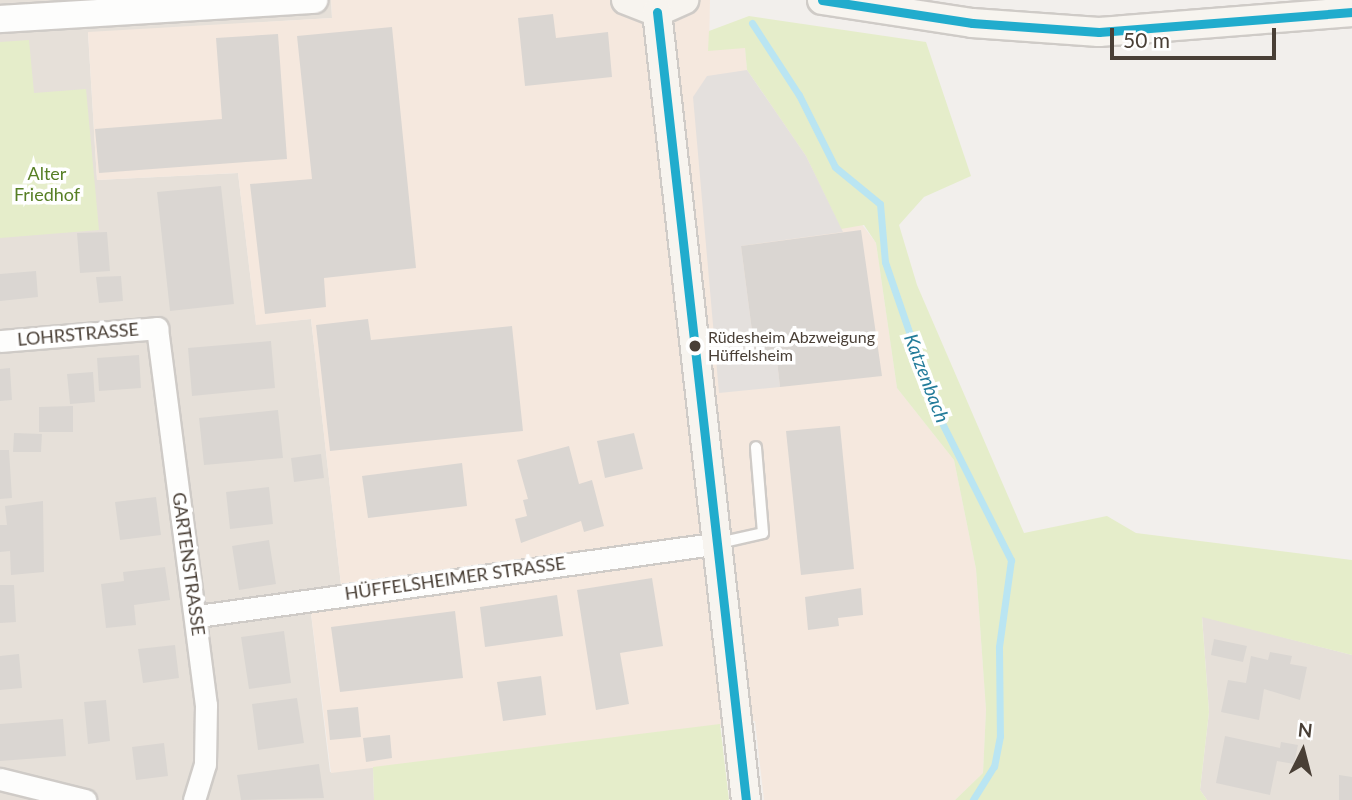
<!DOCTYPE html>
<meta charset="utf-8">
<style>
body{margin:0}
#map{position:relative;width:1352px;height:800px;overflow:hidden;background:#f2efec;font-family:Lato,sans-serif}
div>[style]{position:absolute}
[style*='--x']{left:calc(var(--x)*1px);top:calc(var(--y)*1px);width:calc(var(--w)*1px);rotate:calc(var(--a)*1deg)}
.residential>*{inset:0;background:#e6e0d9}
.commercial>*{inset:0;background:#f5e8de}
.green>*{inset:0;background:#e5edca}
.parking>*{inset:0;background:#e4e0dd}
.stream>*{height:7px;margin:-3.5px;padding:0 3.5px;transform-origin:3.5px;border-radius:3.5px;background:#bae5f2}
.building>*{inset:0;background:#dad6d2}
.roads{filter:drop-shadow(2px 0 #cfcbc7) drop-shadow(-2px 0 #cfcbc7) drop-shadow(0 2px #cfcbc7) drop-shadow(0 -2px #cfcbc7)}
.service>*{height:10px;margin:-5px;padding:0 5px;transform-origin:5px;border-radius:5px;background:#fdfdfc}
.minor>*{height:21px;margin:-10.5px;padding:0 10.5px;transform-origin:10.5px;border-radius:10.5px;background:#fdfdfc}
.tertiary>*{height:26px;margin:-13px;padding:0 13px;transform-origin:13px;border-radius:13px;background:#fdfdfc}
.secondary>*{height:28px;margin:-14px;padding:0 14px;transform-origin:14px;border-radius:14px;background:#f7f4ef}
.bus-1>*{height:9px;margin:-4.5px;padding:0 4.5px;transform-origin:4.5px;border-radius:4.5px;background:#21accd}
.dots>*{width:19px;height:19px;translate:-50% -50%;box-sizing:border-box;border:4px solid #fff;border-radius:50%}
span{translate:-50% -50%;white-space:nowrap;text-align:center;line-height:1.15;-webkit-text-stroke:7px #fff;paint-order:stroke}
.bus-label{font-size:16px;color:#493f36}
.left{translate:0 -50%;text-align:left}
.park-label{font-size:18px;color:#577f25}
.street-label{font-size:18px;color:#493f36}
.water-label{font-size:19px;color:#237c9a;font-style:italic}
.north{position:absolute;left:1268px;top:716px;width:70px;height:70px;-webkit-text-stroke:5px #fff;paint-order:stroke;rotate:6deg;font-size:19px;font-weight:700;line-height:28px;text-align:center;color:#493f36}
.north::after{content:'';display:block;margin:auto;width:24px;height:32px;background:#493f36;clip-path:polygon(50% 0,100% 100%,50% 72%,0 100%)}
.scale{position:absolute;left:1110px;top:28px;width:166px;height:32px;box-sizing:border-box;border:4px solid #493f36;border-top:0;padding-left:9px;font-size:21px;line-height:24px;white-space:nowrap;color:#493f36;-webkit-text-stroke:5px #fff;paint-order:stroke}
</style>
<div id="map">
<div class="residential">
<div style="clip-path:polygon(0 0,331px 0,332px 18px,88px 33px,97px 180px,238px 173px,256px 324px,311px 319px,341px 585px,308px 589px,330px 772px,373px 767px,374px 800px,0 800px)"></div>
<div style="clip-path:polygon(1202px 616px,1352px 655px,1352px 800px,1207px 800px,1200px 790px,1209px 712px)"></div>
</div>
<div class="commercial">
<div style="clip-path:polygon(331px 0,710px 0,709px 50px,745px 47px,747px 70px,760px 90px,876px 243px,897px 388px,954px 460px,976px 569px,986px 710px,983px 773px,955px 800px,764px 800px,755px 721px,331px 773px,308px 589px,341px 585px,311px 319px,256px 325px,238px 173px,97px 180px,88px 32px,332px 18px)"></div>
</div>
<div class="green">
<div style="clip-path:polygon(749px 16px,926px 42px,971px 176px,924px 197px,899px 225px,917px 285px,1024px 533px,1107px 516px,1136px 533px,1352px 560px,1352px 655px,1202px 617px,1209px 712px,1200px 790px,1207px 800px,955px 800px,983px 773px,986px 710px,976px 569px,954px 460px,897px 388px,876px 243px,864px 225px,841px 229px,806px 156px,747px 70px,745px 48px,708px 51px,709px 31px)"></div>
<div style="clip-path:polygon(29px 40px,34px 93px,86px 89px,99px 230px,0 238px,0 42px)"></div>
<div style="clip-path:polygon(720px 724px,729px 800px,374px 800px,373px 767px)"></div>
</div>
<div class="parking">
<div style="clip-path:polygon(747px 70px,806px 156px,843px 232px,741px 246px,755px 354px,776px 352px,780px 387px,719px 393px,693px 97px,707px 76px)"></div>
</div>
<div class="stream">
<div style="--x:752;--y:23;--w:86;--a:56.9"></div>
<div style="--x:799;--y:95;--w:80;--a:63.4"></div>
<div style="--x:835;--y:167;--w:58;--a:39.4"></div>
<div style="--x:880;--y:204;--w:58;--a:85.1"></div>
<div style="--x:885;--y:262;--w:160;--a:71"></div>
<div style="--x:937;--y:413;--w:165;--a:63.3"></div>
<div style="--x:1011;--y:560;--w:88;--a:97.9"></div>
<div style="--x:999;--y:647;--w:89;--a:89.4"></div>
<div style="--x:1000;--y:736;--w:31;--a:101"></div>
<div style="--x:994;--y:766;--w:40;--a:122"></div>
</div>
<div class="building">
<div style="clip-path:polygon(553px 14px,556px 38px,608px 32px,612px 77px,525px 86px,518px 18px)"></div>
<div style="clip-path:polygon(392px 27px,416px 268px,324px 278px,326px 307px,265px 314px,250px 184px,312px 179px,297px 36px)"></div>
<div style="clip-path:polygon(278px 34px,287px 159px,99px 173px,95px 129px,222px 119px,216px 38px)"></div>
<div style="clip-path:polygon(221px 186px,234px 304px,170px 311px,157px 192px)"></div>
<div style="clip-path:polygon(861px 230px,882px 376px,780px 387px,776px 352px,755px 354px,741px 246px)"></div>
<div style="clip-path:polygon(107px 232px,110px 271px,80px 273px,77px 233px)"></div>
<div style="clip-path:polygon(36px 271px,38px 297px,0 301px,0 274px)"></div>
<div style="clip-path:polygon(121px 276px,123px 301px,99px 303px,96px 277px)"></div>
<div style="clip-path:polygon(368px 319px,371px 340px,512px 326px,523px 431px,330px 451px,316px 325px)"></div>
<div style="clip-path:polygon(271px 341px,275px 388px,192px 396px,188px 348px)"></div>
<div style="clip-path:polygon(139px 355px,141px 388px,99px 391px,97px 358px)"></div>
<div style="clip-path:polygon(10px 368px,12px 400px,0 401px,0 369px)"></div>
<div style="clip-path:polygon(93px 372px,95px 402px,70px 404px,67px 374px)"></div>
<div style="clip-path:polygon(73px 406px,73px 432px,39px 432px,39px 407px)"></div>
<div style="clip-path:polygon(278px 410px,283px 458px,204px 465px,199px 418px)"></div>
<div style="clip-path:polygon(840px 426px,854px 569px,801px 575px,786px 431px)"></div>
<div style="clip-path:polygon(14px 433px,42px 434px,41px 452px,13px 452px)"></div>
<div style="clip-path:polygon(634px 433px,643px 469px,605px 478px,597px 441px)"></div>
<div style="clip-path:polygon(569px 446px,579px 484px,592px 480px,604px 526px,584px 532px,581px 521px,521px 543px,515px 519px,527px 516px,523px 500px,528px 499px,517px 460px)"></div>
<div style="clip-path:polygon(0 450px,9px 450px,12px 498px,0 499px)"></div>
<div style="clip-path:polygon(321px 454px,324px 478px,294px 482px,291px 458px)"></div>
<div style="clip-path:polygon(462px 463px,467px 506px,368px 518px,362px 476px)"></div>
<div style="clip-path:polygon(269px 487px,273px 524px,230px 529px,226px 492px)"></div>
<div style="clip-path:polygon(156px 497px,161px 535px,120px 540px,115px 502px)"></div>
<div style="clip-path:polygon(43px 501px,44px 572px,11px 575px,10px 551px,0 552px,0 525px,7px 525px,5px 506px)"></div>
<div style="clip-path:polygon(269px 540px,276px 584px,239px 590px,232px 546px)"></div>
<div style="clip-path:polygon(165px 567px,170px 600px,134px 605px,136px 625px,106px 628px,101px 584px,124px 581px,123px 572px)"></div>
<div style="clip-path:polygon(652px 578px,663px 646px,620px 653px,629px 704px,596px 710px,577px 590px)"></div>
<div style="clip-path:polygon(0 585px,14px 585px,16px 622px,0 623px)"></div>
<div style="clip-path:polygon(861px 588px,863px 615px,838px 618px,839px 626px,808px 630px,805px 597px)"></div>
<div style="clip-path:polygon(557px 595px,563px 636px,485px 647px,480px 607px)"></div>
<div style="clip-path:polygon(455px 611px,463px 678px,340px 692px,331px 627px)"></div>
<div style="clip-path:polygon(284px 631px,291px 683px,249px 689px,241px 637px)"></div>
<div style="clip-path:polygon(1214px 639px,1247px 646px,1243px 662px,1211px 655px)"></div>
<div style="clip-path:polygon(175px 645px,179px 678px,143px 683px,138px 649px)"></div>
<div style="clip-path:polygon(1270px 652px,1292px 656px,1290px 664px,1307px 667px,1300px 700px,1264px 689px,1259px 720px,1221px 712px,1228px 680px,1246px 683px,1251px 656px,1268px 660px)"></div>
<div style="clip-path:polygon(19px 654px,22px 688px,0 690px,0 656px)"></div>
<div style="clip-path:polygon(541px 676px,546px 715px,503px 721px,497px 682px)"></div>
<div style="clip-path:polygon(297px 698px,304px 743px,258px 750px,252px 704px)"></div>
<div style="clip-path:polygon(106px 700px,110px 741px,88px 744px,84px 702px)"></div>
<div style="clip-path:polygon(358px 707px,361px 737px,330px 740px,327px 710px)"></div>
<div style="clip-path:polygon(63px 719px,66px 756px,0 761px,0 724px)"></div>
<div style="clip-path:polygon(390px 735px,392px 758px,366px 762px,363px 738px)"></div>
<div style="clip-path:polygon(1225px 736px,1280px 748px,1281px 742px,1298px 745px,1294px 764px,1277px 761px,1270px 795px,1216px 783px)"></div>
<div style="clip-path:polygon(164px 743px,168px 776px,136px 780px,132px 747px)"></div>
<div style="clip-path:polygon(319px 764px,324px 798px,241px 800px,237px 775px)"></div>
<div style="clip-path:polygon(1339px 775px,1352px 777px,1352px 800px,1339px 800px)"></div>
</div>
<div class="roads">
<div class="service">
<div style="--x:719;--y:543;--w:45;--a:-12.8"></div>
<div style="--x:763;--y:533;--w:86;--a:-94.7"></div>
</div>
<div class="minor">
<div style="--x:0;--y:341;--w:158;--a:-4.7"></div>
<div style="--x:157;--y:328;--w:380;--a:82.6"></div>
<div style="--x:206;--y:705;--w:59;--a:91"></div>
<div style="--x:205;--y:764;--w:38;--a:107"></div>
<div style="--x:198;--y:616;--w:520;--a:-7.96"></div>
<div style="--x:0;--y:779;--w:88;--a:13.9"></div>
</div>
<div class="tertiary">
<div style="--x:0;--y:19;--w:315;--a:-3.5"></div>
</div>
<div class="secondary">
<div style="--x:626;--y:0;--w:33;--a:21"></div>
<div style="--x:657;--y:12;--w:30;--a:-24"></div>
<div style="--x:822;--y:0;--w:152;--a:8.7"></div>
<div style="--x:972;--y:23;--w:127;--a:4.1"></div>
<div style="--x:1099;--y:32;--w:254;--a:-4.5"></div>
<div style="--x:657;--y:12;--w:793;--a:83.56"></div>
</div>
</div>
<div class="bus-1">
<div style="--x:822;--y:0;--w:152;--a:8.7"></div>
<div style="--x:972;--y:23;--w:127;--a:4.1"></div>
<div style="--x:1099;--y:32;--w:254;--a:-4.5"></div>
<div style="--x:657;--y:12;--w:793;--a:83.56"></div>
</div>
<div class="dots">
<div style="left:695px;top:346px;background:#493f36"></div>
</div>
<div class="bus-label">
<span class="left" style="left:708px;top:346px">Rüdesheim Abzweigung<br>Hüffelsheim</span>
</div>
<div class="park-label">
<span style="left:47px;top:184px">Alter<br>Friedhof</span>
</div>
<div class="street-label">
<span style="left:78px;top:334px;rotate:-5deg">LOHRSTRASSE</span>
<span style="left:189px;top:564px;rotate:82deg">GARTENSTRASSE</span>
<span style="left:455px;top:578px;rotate:-8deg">HÜFFELSHEIMER STRASSE</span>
</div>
<div class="water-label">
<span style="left:927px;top:378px;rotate:69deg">Katzenbach</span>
</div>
<div class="north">N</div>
<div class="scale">50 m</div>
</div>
